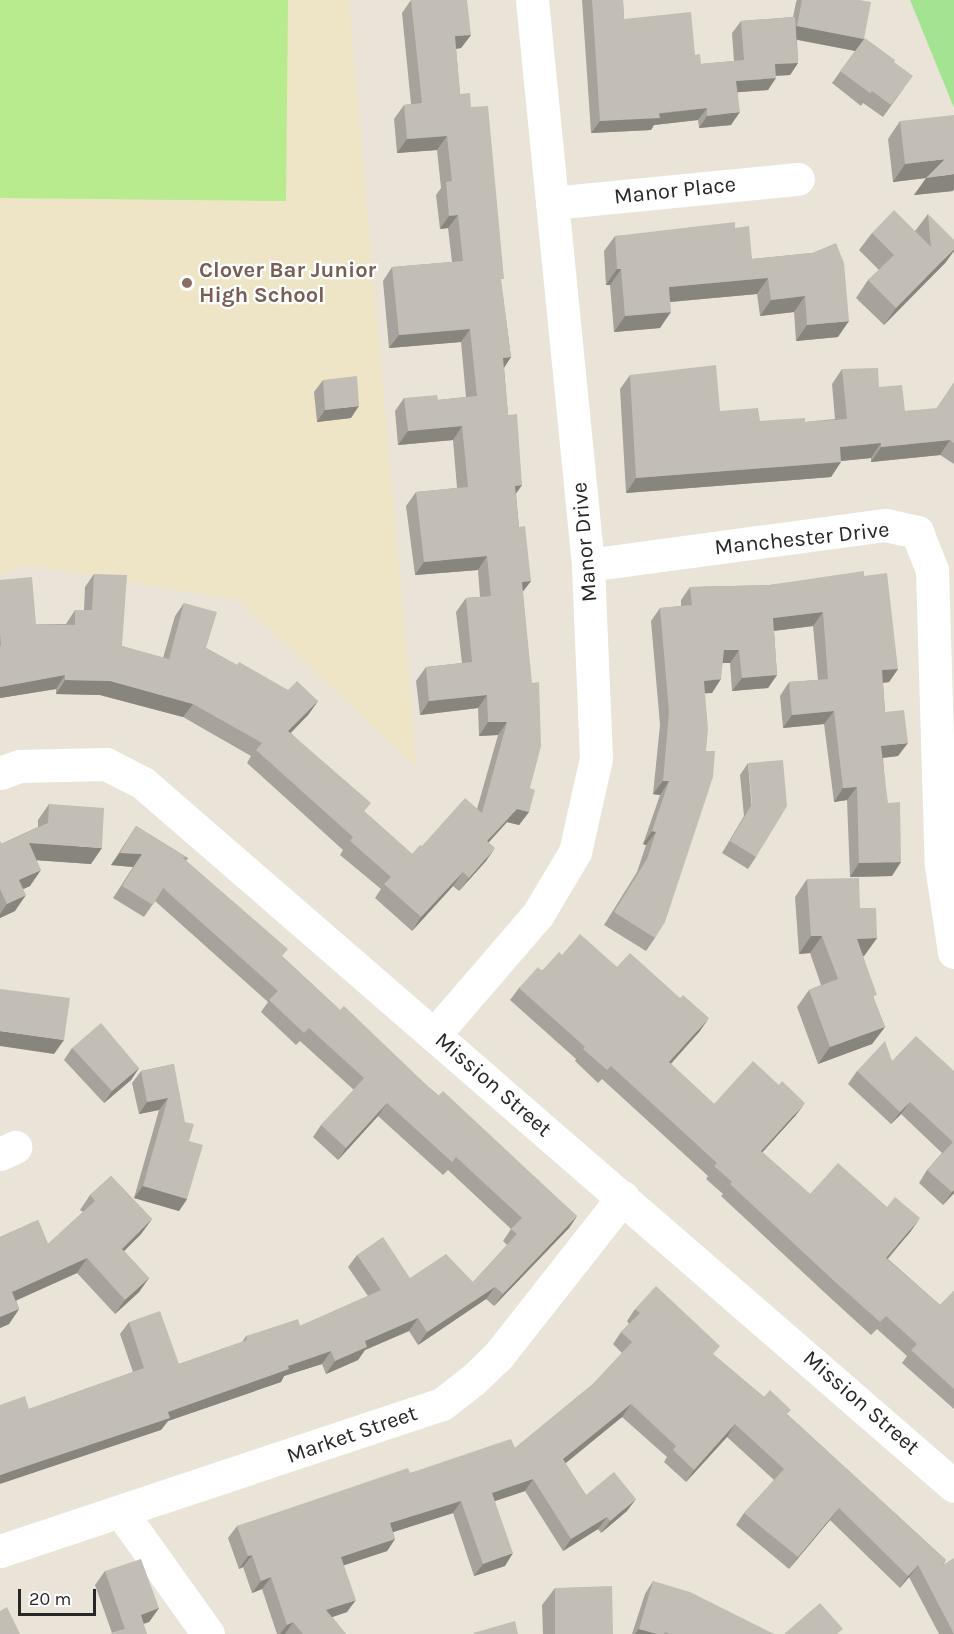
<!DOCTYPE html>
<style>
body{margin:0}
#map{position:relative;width:954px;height:1634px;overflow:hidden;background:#eae4d8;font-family:Karla,sans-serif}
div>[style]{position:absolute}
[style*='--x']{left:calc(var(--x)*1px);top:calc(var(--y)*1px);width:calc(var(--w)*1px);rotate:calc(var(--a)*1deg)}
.education>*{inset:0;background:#ede5c6}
.green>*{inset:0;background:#a4e392}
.pitch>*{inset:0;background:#b8eb8d}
.minor>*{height:33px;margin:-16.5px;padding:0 16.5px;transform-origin:16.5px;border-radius:16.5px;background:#fff}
.wall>*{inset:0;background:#a7a39c}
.shaded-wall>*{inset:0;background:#88857f}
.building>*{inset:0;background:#c2beb5}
.dots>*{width:16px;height:16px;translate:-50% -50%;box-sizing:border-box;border:3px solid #fff;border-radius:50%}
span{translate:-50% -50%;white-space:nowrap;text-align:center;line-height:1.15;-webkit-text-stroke:4.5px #fff;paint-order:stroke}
.street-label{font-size:22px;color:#272727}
.education-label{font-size:22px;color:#785e54;font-weight:700}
.left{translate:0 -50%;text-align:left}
.scale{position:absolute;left:18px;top:1589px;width:78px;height:27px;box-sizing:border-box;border:3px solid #272727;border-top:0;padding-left:8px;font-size:18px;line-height:21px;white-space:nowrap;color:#272727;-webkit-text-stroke:4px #fff;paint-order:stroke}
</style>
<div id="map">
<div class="education">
<div style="clip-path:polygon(0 0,349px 0,417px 768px,238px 600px,24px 565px,0 576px)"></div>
</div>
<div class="green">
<div style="clip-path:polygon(910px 0,954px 0,954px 108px)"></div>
</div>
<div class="pitch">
<div style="clip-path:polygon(0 0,288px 0,286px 201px,0 198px)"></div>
</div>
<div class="minor">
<div style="--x:552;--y:203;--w:247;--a:-5.6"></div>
<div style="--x:588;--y:565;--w:300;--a:-7.7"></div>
<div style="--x:885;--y:525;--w:33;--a:12"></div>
<div style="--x:917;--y:532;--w:41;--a:68.5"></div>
<div style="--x:932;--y:570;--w:295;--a:88.3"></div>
<div style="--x:941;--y:865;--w:88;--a:81.5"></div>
<div style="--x:0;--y:773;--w:20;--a:-20"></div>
<div style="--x:19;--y:766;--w:87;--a:-1.3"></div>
<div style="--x:106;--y:764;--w:42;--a:27.2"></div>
<div style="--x:143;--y:783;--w:1073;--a:40.92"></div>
<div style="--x:434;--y:1035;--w:160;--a:-49.3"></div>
<div style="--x:538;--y:914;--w:72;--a:-59.2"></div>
<div style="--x:575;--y:852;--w:96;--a:-77.4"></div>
<div style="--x:596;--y:758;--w:193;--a:-92.4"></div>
<div style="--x:588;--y:565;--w:568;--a:-95.66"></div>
<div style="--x:0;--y:1154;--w:17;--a:-25"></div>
<div style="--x:121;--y:1512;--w:150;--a:54.5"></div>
<div style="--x:0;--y:1551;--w:466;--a:-18.4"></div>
<div style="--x:442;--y:1404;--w:39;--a:-38"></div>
<div style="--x:473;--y:1380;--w:35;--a:-44"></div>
<div style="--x:498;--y:1356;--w:202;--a:-51.8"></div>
</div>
<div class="wall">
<div style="clip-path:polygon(411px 0,471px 35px,461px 48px,456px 49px,460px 94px,471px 107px,501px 282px,511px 357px,504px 367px,508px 415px,522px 485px,516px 494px,519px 527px,531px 581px,523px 591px,530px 788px,529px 812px,519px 825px,507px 822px,489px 842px,486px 861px,459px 891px,453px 886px,412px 931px,375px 898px,381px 889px,340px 855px,343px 850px,247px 763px,251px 756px,183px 717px,100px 695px,56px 694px,56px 689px,0 698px,0 580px,36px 624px,66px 624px,75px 610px,84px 610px,85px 587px,94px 574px,122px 646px,163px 658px,175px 616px,184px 603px,206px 648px,237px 665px,288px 690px,318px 701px,308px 715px,291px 733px,365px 812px,412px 854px,477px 809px,498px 735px,479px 736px,478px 708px,420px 715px,416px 681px,426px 667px,462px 663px,456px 612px,466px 598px,480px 597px,478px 570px,415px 575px,406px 506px,416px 492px,457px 488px,453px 440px,398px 445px,395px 411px,404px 398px,438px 400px,466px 397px,461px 342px,389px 348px,383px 281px,392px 267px,452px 262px,448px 228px,440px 229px,436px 195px,441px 188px,437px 150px,397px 153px,394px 119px,404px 105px,411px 104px,402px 13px)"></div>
<div style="clip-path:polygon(582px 0,623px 0,624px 19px,695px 55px,701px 64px,734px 61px,732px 33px,741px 21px,793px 17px,796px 2px,797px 0,859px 0,864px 39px,894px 62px,904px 88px,883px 117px,863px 103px,861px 106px,832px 83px,855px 51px,797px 40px,798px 63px,790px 75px,776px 76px,768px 90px,738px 92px,731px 125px,699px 128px,698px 120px,654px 125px,651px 130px,591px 133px)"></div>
<div style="clip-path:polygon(900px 121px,953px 191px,914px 195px,927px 178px,893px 182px,888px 139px)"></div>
<div style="clip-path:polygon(928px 214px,946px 262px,884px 325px,856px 298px,868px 280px,879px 270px,859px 250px,872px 233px,915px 231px)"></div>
<div style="clip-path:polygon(735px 228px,752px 259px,812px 253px,838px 337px,796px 341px,794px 312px,760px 316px,757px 294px,670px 302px,660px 328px,614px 332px,610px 285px,606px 285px,604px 251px,615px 236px)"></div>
<div style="clip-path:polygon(842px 369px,879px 387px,905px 411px,936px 409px,954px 383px,954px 464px,940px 455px,871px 462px,871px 458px,841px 461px,831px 477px,626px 493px,620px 389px,630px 375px,720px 411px,760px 421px,805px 422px,835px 419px,832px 384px)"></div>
<div style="clip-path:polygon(323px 380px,351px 418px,317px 422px,314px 392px)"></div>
<div style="clip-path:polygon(864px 576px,898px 669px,889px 682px,883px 683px,885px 712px,898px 756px,883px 758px,892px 876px,850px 877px,847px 800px,834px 802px,824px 724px,783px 728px,780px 696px,789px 682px,818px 680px,813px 626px,774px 631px,777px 675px,768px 688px,732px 691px,730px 663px,723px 663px,712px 693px,705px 693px,655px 938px,646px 951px,604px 925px,637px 872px,646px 845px,643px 844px,660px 795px,653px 794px,660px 725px,651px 621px,660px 608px,681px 606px,681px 600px,690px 587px,769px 585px)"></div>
<div style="clip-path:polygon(748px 763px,756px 857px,748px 869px,722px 853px,744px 816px,740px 775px)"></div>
<div style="clip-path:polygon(49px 804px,91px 864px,37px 860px,30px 886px,23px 889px,15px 911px,0 918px,0 841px,1px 844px,38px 827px,38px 820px)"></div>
<div style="clip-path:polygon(136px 826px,188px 858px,186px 861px,283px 957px,340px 1010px,577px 1216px,569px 1228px,494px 1306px,486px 1299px,418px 1345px,409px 1331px,365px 1350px,358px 1360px,326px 1374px,322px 1364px,284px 1376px,281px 1382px,168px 1421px,161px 1430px,29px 1409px,133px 1372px,120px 1334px,129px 1322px,179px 1364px,242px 1342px,246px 1336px,300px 1326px,368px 1296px,348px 1267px,357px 1255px,410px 1278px,473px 1282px,507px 1245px,503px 1241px,511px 1229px,448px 1170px,443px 1175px,378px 1116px,338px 1160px,313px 1137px,321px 1125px,354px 1090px,300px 1041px,296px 1045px,261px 1012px,268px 1002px,155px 901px,144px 917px,113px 898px,133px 867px,111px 865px)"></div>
<div style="clip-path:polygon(807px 879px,860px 908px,877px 938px,864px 956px,863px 956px,874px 999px,885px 1027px,872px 1044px,818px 1064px,797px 1007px,809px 990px,821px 985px,810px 953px,799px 954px,795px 897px)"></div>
<div style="clip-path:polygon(562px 955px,617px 967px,700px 1031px,671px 1064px,714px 1104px,796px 1115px,762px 1152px,810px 1194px,911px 1231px,888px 1259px,940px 1305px,954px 1291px,954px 1409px,902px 1363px,907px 1356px,877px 1329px,871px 1335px,824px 1292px,721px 1196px,723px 1194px,706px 1179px,708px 1176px,602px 1079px,598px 1083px,575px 1061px,576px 1059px,510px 1000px,519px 988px)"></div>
<div style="clip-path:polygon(72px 1048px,139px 1068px,131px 1080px,104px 1103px,64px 1060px)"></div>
<div style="clip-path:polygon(892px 1061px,954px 1071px,954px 1193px,943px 1205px,919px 1183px,927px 1170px,942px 1153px,901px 1114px,891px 1124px,848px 1084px,857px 1071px)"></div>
<div style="clip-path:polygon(174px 1064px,187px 1199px,179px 1211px,134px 1198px,159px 1110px,139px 1114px,132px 1083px,141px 1071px)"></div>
<div style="clip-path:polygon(111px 1176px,152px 1219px,141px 1234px,124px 1251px,149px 1278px,139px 1292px,115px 1314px,77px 1273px,16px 1300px,19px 1309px,9px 1324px,0 1328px,0 1237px,38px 1220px,48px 1244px,83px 1212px,80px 1210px,90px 1195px)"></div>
<div style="clip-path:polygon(635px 1309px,714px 1355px,764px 1397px,788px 1415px,946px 1560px,943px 1565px,954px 1634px,939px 1634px,909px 1577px,900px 1588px,830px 1520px,789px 1569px,736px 1525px,744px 1513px,774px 1480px,727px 1437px,686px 1482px,664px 1462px,667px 1457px,622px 1417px,565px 1463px,586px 1495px,627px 1511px,601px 1533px,598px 1529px,563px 1551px,525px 1491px,495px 1501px,505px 1566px,474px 1576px,453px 1513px,393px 1532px,395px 1539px,387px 1551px,344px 1565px,347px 1612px,332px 1617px,346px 1634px,277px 1634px,262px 1589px,252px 1593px,243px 1567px,239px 1569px,228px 1538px,237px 1526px,410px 1473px,515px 1448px,593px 1384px,622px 1353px,613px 1344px,621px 1332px,629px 1324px,627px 1321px)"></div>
<div style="clip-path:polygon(105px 1571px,159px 1608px,149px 1622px,112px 1633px,95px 1585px)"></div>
<div style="clip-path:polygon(653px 1581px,774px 1634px,632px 1634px,645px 1594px)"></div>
<div style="clip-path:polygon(555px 1588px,613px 1634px,543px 1634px,542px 1605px)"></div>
</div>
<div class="shaded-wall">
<div style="clip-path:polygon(797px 26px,864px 39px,856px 51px,789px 38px)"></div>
<div style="clip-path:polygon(471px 35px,461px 48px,446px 50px,455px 36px)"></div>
<div style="clip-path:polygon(798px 63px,790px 75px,767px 76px,775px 64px)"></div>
<div style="clip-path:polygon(776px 78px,768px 90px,728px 93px,736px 81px)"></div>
<div style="clip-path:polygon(707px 108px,698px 120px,654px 125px,651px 130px,591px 133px,600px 121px)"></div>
<div style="clip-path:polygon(740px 112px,731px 125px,699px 128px,707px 116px)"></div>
<div style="clip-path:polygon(447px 136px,437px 150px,397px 153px,407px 139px)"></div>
<div style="clip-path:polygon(945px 159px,933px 177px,893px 182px,905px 164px)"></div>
<div style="clip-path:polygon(954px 174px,954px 189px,953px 191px,914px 195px,926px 178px)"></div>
<div style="clip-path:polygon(458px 215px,448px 228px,440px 229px,449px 216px)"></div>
<div style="clip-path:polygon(954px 249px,954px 251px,946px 262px,884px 325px,896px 308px)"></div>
<div style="clip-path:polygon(617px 269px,621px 269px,610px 285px,606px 285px)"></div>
<div style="clip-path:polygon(768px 278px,757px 294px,658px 303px,669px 287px)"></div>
<div style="clip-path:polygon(805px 296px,794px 312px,760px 316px,771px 300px)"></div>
<div style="clip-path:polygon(671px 312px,660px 328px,614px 332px,625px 316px)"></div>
<div style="clip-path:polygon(849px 321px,838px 337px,796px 341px,807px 325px)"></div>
<div style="clip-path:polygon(470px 329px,461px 342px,389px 348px,399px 335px)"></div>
<div style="clip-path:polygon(511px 357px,502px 371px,503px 358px)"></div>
<div style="clip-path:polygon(359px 406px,351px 418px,317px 422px,325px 410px)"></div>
<div style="clip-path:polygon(462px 426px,453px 440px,398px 445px,408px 431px)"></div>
<div style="clip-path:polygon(950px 440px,940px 455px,871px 462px,881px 447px)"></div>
<div style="clip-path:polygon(881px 443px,871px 458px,830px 462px,840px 447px)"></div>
<div style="clip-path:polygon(841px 462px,831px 477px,626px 493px,636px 478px)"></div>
<div style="clip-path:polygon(522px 485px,512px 498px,515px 486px)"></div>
<div style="clip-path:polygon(487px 556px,478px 570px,415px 575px,424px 562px)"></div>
<div style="clip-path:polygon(531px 581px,521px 594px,522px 582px)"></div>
<div style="clip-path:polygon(823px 612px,813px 626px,764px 632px,773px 618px)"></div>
<div style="clip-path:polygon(724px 650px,739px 650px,730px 663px,715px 663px)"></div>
<div style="clip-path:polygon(898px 669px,889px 682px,872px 684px,882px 670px)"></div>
<div style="clip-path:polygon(65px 675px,56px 689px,0 698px,0 687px)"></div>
<div style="clip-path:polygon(777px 675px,768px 688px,732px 691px,742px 678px)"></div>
<div style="clip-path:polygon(721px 679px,712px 693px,694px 694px,704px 681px)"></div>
<div style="clip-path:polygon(65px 680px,110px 681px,193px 704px,183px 717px,100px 695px,56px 694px)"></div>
<div style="clip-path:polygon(487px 695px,478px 708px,420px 715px,429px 701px)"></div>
<div style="clip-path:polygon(318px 701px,308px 715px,279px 744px,288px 731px)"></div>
<div style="clip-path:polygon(834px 711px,824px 724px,783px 728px,792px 715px)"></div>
<div style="clip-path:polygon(488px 722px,507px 722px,498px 735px,479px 736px)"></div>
<div style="clip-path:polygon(908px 743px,898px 756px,872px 759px,881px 746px)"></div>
<div style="clip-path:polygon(663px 781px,669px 781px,660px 795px,653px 794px)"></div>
<div style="clip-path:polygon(857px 787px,847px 800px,834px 802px,843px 788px)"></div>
<div style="clip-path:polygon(517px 809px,529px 812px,519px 825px,507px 822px,478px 854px,487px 841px)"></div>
<div style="clip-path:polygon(652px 831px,656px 832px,646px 845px,643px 844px)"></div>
<div style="clip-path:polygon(29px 843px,102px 848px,91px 864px,18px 859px)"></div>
<div style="clip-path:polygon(495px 848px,486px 861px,459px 891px,469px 878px)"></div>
<div style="clip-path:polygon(120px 853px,142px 854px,133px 867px,111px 865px)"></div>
<div style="clip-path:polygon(901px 862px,892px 876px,850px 877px,859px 863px)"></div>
<div style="clip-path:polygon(41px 870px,30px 886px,8px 896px,19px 880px)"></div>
<div style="clip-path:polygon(463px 872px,453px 886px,412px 931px,421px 917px)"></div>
<div style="clip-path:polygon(26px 895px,15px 911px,0 918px,0 914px,7px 904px)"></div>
<div style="clip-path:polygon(811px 936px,822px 936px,810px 953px,799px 954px)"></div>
<div style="clip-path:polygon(877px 938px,864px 956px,845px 957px,857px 939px)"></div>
<div style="clip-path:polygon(709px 1018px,700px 1031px,660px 1075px,669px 1062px)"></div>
<div style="clip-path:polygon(885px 1027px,872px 1044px,818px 1064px,830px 1047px)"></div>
<div style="clip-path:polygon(0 1031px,64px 1040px,54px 1054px,0 1046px)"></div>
<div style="clip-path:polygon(139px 1068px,131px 1080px,104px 1103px,112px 1091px)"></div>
<div style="clip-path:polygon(168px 1098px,159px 1110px,139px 1114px,147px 1102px)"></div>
<div style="clip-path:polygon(910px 1102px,901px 1114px,891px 1124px,900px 1112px)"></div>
<div style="clip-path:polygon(387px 1103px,378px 1116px,338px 1160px,346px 1148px)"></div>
<div style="clip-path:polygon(805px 1103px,796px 1115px,752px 1164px,761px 1151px)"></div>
<div style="clip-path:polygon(143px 1186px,187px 1199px,179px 1211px,134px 1198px)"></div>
<div style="clip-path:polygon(954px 1190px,954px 1193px,943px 1205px,952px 1192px)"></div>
<div style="clip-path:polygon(577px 1216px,569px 1228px,494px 1306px,503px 1294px)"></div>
<div style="clip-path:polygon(920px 1218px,911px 1231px,877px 1270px,886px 1258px)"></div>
<div style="clip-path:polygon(152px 1219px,141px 1234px,112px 1263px,122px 1249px)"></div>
<div style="clip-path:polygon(87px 1258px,77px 1273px,2px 1307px,12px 1292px)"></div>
<div style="clip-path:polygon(149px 1278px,139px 1292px,115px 1314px,125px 1300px)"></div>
<div style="clip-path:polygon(495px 1287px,486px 1299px,418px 1345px,427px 1332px)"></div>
<div style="clip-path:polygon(19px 1309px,9px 1324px,0 1328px,0 1317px)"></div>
<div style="clip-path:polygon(418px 1318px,409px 1331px,365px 1350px,358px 1360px,326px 1374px,335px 1361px,365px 1341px)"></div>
<div style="clip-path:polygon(331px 1351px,322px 1364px,284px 1376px,281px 1382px,168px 1421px,161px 1430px,0 1484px,0 1475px,288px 1366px)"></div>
<div style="clip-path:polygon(631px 1404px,622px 1417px,555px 1472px,563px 1459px)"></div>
<div style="clip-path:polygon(735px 1424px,727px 1437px,686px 1482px,694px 1470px)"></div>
<div style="clip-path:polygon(533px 1479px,525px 1491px,483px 1505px,492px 1493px)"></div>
<div style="clip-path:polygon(636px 1499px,627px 1511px,601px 1533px,610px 1521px)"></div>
<div style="clip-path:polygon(461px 1501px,453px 1513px,381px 1536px,390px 1523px)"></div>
<div style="clip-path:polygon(839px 1508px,830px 1520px,789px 1569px,798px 1557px)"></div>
<div style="clip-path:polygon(607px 1517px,598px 1529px,563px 1551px,571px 1539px)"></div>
<div style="clip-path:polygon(395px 1539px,387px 1551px,333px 1569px,341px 1557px)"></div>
<div style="clip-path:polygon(513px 1553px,505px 1566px,474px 1576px,483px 1564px)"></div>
<div style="clip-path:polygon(252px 1555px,243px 1567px,239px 1569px,248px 1556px)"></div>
<div style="clip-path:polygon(918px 1565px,909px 1577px,900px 1588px,908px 1576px)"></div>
<div style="clip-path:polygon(271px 1577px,262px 1589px,252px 1593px,261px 1581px)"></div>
<div style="clip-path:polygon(356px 1600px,347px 1612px,318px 1622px,326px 1610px)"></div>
<div style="clip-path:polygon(159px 1608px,149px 1622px,131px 1628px,141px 1615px)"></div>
<div style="clip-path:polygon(293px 1622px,285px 1634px,280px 1634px,287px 1625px)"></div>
<div style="clip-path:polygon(639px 1629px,657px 1634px,635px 1634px)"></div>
</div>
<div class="building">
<div style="clip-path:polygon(411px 0,467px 0,471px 35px,455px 36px,460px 94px,470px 93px,471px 107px,488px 106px,504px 279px,501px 279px,511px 357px,503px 358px,508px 415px,517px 414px,522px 485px,515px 486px,519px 527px,525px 526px,531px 581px,522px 582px,532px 683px,539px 682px,541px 746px,530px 788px,535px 790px,529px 812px,517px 809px,487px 841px,495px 848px,469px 878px,463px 872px,421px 917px,384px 884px,391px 877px,350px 841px,353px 837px,256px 750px,262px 743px,193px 704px,110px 681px,65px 680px,65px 675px,0 687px,0 646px,1px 646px,0 632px,0 580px,32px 577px,36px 624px,75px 625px,75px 610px,92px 610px,94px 574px,127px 575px,122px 646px,169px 659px,184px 603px,217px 612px,206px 648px,237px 665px,239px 662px,288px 690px,297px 681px,318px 701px,288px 731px,371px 803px,364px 811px,412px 854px,420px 845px,422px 846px,465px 798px,482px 813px,507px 722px,488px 722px,487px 695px,429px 701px,426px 667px,472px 662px,466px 598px,491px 596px,487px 556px,424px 562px,416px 492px,468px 487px,462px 426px,408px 431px,404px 398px,437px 395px,438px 400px,477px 396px,470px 329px,399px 335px,392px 267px,463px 261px,458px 215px,449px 216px,446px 182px,452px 181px,447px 136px,407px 139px,404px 105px,422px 103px)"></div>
<div style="clip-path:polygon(592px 0,623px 0,624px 19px,691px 12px,695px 55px,700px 54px,701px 64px,744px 60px,741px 21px,795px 17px,798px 63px,775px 64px,776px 78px,736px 81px,740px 112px,707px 116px,707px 108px,659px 113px,660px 118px,600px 121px)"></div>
<div style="clip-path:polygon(802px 0,859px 0,871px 2px,864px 39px,797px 26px)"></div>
<div style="clip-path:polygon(865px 38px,895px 60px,894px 62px,913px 76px,891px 105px,872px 91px,870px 93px,840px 71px)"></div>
<div style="clip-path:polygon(954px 115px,954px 174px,926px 178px,945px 159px,905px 164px,900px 121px)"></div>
<div style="clip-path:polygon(894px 210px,931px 247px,928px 214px,954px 240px,954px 249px,896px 308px,868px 280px,894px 255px,872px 233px)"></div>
<div style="clip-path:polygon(735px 222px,735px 228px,749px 226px,752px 259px,812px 253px,836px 243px,844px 263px,849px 321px,807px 325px,805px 296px,771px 300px,768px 278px,669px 287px,671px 312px,625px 316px,621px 269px,617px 269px,615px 236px)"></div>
<div style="clip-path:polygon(716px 365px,720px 411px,758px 408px,760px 421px,805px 418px,805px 422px,847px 419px,842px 369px,878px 368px,879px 387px,902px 385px,905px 411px,937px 408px,954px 382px,954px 443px,950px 440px,881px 447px,881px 443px,840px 447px,841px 462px,636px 478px,630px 375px)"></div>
<div style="clip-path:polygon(357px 376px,359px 406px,325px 410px,323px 380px)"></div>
<div style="clip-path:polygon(864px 571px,864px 576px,887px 573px,898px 669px,882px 670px,885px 712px,904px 710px,908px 743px,881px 746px,888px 803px,900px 802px,901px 862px,859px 863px,857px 787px,843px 788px,834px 711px,792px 715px,789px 682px,828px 679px,823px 612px,773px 618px,777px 675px,742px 678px,739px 650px,724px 650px,721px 679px,704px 681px,708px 729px,706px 751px,715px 751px,713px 777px,665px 922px,655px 938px,614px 912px,647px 859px,656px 832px,652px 831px,669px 781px,663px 781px,669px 712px,660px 608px,692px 605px,690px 587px,769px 585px)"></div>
<div style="clip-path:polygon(783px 760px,787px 806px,756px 857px,730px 841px,752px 804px,748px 763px)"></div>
<div style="clip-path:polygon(49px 804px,104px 808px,102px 848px,29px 843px,41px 870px,19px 880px,26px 895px,7px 904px,0 889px,0 841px,1px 844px,48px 823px)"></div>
<div style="clip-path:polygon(136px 826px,188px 858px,182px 857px,288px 949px,282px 956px,340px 1010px,344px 1006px,438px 1096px,443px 1091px,577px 1216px,503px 1294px,495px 1287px,427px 1332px,418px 1318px,365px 1341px,367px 1347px,335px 1361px,331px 1351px,288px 1366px,289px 1369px,168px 1412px,170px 1418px,0 1475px,0 1405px,25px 1396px,29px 1409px,144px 1368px,129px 1322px,160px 1311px,179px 1364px,247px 1340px,246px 1336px,298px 1319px,300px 1326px,381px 1290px,357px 1255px,383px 1237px,410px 1278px,446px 1254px,473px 1282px,517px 1234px,511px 1229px,522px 1218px,456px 1157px,452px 1162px,387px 1103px,346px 1148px,321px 1125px,364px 1078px,309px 1028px,304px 1033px,269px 1000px,278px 991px,163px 888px,153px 905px,122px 886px,142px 854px,120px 853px)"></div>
<div style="clip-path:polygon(859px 878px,860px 908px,876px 908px,877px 938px,857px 939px,877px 995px,873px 996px,885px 1027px,830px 1047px,809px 990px,838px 979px,822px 936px,811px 936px,807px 879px)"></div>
<div style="clip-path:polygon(580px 934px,617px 967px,630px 953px,680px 998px,683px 995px,709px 1018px,669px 1062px,714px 1104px,753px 1061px,779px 1085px,782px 1081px,805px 1103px,761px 1151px,810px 1194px,838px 1163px,887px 1207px,895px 1197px,920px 1218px,886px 1258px,940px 1305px,954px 1291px,954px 1389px,911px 1350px,917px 1344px,886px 1316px,880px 1322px,833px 1280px,730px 1184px,732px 1182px,714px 1166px,717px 1163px,611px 1066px,607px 1070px,583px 1049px,585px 1047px,519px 988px,538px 967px,542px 971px,559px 952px,562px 955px)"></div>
<div style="clip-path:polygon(0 989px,70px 998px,64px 1040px,0 1031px)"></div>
<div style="clip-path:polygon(101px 1023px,139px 1068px,112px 1091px,72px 1048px)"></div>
<div style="clip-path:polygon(916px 1036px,954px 1071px,954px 1190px,952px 1192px,927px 1170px,953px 1142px,910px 1102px,900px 1112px,857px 1071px,885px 1041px,892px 1061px)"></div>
<div style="clip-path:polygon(174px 1064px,185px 1122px,194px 1124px,189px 1141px,203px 1145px,187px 1199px,143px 1186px,168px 1098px,147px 1102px,141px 1071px)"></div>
<div style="clip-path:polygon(111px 1176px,152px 1219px,122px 1249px,149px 1278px,125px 1300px,87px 1258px,12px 1292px,19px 1309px,0 1317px,0 1237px,38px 1220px,48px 1244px,95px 1201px,90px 1195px)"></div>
<div style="clip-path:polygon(656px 1286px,720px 1346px,713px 1354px,764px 1397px,770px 1390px,791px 1410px,787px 1414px,946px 1560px,941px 1566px,954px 1558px,954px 1634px,918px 1565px,908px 1576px,839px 1508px,798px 1557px,744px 1513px,784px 1469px,735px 1424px,694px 1470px,673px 1450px,676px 1446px,631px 1404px,563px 1459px,586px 1495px,614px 1472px,636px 1499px,610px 1521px,607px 1517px,571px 1539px,533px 1479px,492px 1493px,513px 1553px,483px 1564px,461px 1501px,390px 1523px,395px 1539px,341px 1557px,356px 1600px,326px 1610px,346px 1634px,303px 1634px,293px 1622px,287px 1625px,271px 1577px,261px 1581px,252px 1555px,248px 1556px,237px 1526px,408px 1468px,410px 1473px,511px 1439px,515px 1448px,593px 1384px,632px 1342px,621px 1332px,640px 1313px,635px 1309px)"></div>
<div style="clip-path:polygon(141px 1559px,159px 1608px,141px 1615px,147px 1634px,110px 1634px,125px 1629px,105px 1571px)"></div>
<div style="clip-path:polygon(653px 1581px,690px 1592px,774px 1634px,670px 1634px,665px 1632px,664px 1634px,657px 1634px,639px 1629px)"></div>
<div style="clip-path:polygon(612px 1586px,613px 1634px,555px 1634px,555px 1588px)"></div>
<div style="clip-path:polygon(820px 1603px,843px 1629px,837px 1634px,784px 1634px)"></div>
<div style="clip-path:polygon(7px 1607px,20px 1634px,0 1634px,0 1611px)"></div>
<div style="clip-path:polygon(515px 1621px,518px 1634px,474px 1634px,473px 1633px)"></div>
</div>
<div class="dots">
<div style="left:187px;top:283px;background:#8d6e63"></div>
</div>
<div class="street-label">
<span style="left:675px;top:191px;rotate:-6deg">Manor Place</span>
<span style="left:802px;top:539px;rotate:-6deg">Manchester Drive</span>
<span style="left:585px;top:542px;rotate:-95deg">Manor Drive</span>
<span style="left:493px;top:1085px;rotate:41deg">Mission Street</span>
<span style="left:861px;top:1403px;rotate:41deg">Mission Street</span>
<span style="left:352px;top:1435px;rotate:-19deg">Market Street</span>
</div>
<div class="education-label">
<span class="left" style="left:199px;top:283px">Clover Bar Junior<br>High School</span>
</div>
<div class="scale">20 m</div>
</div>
